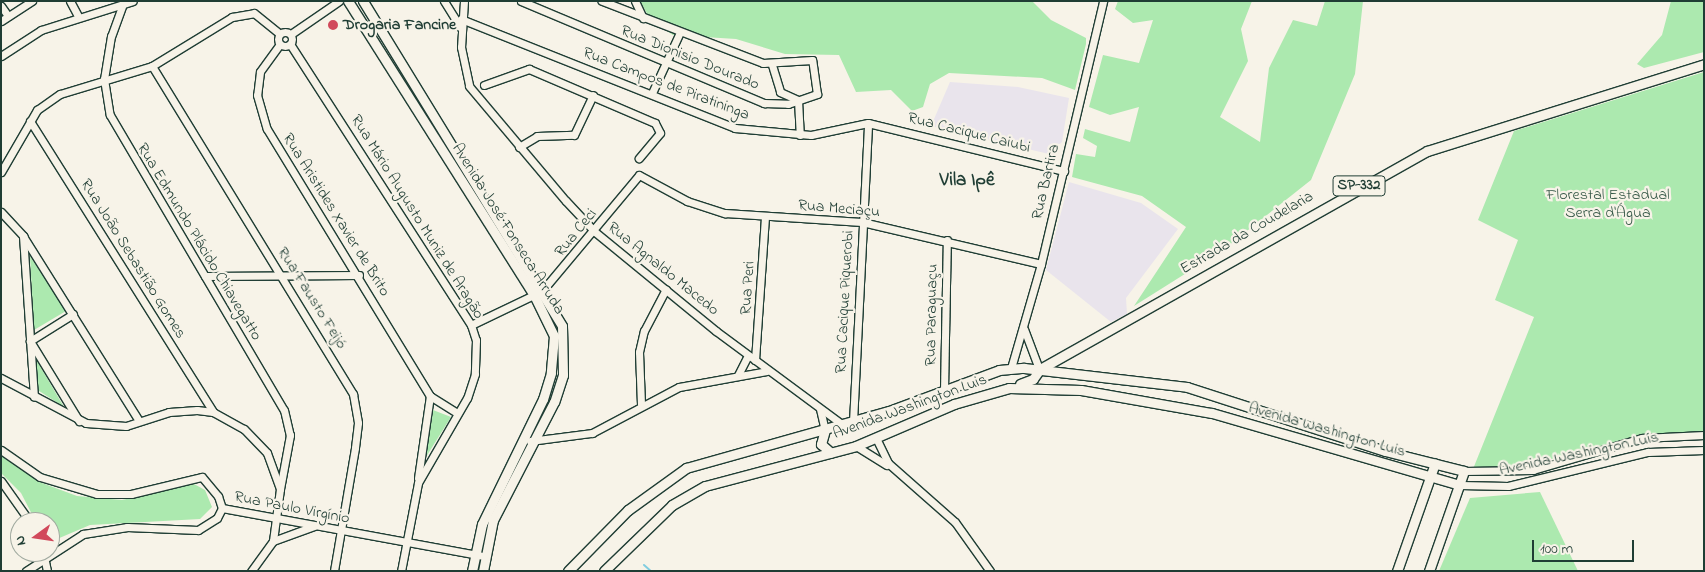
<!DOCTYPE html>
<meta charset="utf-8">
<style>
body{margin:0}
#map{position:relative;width:1705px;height:572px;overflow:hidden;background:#f7f3e8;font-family:"Indie Flower",sans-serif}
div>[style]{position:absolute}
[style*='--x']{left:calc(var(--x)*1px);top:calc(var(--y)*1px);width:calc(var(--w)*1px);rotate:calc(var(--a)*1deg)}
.built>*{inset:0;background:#e9e4ec}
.green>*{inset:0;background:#ace9af}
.stream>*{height:2px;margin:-1px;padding:0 1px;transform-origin:1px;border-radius:1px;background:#81cde0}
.roads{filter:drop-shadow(1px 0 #1f3d34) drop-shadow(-1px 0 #1f3d34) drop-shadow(0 1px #1f3d34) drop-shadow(0 -1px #1f3d34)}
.minor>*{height:7px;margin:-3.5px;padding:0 3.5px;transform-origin:3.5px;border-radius:3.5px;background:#f7f3e8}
.minor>.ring{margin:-3.5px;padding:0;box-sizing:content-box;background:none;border:7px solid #f7f3e8;border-radius:50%}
.major>*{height:9px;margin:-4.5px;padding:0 4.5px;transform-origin:4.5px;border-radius:4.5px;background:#f7f3e8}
.dots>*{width:14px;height:14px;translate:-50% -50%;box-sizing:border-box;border:2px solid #f7f3e8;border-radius:50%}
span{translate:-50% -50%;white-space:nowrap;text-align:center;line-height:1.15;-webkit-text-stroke:4.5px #f7f3e8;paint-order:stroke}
.shield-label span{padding:1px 4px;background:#f7f3e8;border:1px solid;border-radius:4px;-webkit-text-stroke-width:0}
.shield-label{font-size:15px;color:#1f3d34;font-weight:700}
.poi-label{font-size:16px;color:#1f3d34;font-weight:700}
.left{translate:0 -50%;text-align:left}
.street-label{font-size:16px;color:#1f3d34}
.park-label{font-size:16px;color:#345746}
.quarter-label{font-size:19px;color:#1f3d34;font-weight:700}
.frame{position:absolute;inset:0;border:2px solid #1f3d34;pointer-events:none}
.north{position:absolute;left:10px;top:512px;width:50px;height:50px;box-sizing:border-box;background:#f7f3e8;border:1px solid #a1aaa0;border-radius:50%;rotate:256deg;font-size:14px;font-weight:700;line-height:20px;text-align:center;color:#1f3d34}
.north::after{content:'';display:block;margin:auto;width:18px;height:22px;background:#d1495b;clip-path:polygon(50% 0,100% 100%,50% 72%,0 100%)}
.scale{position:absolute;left:1532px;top:540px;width:102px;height:22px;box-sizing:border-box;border:2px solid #1f3d34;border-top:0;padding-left:6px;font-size:15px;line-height:18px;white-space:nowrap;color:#1f3d34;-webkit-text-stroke:4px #f7f3e8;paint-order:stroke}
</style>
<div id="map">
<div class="built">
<div style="clip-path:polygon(950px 82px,1018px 87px,1069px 98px,1062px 142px,1049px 154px,931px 126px)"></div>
<div style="clip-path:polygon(1069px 182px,1141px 203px,1178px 229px,1126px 298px,1127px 314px,1111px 322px,1046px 270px)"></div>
</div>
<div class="green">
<div style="clip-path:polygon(640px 1px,1032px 1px,1051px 20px,1086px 38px,1086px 44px,1075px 90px,1042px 78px,949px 73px,930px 84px,923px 107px,912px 111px,891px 90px,856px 92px,839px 55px,785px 54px,736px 39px,673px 35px,651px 21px)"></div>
<div style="clip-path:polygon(1118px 1px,1252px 1px,1241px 29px,1248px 61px,1220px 117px,1260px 142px,1269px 68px,1293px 20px,1317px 26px,1325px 1px,1363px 1px,1355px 74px,1311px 180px,1223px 250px,1134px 306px,1186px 227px,1142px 196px,1072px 177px,1076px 154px,1095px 157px,1097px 146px,1083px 138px,1085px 129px,1130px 142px,1139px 107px,1110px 115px,1089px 107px,1103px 55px,1139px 63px,1153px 20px,1133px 23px,1115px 9px)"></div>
<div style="clip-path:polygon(1671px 1px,1704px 1px,1704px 52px,1644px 68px,1637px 64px,1662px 35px)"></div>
<div style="clip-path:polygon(1704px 72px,1704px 432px,1652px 434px,1516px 468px,1473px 469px,1534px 317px,1495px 300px,1518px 240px,1478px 220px,1514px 131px)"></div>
<div style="clip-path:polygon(30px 256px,66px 311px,34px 330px)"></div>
<div style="clip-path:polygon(34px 356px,64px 407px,36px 389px)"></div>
<div style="clip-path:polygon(433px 410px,451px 417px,426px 457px)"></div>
<div style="clip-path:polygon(1px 456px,42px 483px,77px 496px,122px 500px,194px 484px,205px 490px,212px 507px,200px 519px,90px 525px,50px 542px,50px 522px,36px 522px,21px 493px,1px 473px)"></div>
<div style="clip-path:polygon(1540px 492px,1578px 571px,1439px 571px,1470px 498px)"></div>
</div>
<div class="stream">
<div style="--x:644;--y:565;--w:9;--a:41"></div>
</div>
<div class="roads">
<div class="minor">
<div style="--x:70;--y:1;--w:17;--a:62"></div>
<div style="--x:124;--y:1;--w:37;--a:110"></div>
<div style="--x:111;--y:36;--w:44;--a:99.2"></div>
<div style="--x:104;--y:79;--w:36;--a:81"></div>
<div style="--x:110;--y:115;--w:342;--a:59.5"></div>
<div style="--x:284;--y:410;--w:26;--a:77"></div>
<div style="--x:290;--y:435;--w:55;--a:100.5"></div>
<div style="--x:444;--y:1;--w:32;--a:58"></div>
<div style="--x:464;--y:1;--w:46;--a:93.7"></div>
<div style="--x:461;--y:47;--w:40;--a:78"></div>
<div style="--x:469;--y:86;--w:150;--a:49.9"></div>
<div style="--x:566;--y:201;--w:42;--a:46.9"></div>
<div style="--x:595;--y:232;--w:156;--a:39.3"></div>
<div style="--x:716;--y:331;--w:158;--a:36.5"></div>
<div style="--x:521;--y:1;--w:264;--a:22.8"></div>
<div style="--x:764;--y:103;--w:24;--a:2"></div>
<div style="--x:788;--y:104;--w:31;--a:-19"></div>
<div style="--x:817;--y:94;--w:34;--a:-98"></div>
<div style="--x:812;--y:60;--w:49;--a:176.5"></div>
<div style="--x:763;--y:63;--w:173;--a:-158.9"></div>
<div style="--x:635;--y:1;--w:19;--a:65"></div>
<div style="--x:1;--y:6;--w:12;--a:55"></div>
<div style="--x:461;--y:19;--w:295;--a:21.7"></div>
<div style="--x:735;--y:128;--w:76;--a:5.3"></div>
<div style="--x:811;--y:135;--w:58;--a:-11.9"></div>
<div style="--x:868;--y:123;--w:202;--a:13.8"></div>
<div style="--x:1;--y:21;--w:37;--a:-33"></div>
<div class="ring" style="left:278px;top:32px;width:7px;height:7px"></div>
<div style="--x:291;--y:34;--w:58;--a:-34.5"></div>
<div style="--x:280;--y:44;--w:34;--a:126"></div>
<div style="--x:260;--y:72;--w:23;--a:97"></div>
<div style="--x:257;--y:95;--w:35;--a:74"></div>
<div style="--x:267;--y:129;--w:313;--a:58.6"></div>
<div style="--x:430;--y:396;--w:32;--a:32"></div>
<div style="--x:290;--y:44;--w:334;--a:57.2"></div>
<div style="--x:471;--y:325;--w:16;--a:72"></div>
<div style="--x:476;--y:340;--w:34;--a:92"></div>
<div style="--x:475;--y:374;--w:25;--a:108"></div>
<div style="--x:467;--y:398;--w:98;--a:120"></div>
<div style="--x:418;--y:483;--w:90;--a:100.9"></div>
<div style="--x:1;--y:56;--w:48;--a:-33"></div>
<div style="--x:41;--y:30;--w:96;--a:-17.5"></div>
<div style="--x:772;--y:65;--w:28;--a:73"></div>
<div style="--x:780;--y:92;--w:20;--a:24"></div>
<div style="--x:798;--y:100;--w:35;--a:87"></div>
<div style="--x:152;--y:66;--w:385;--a:58.5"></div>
<div style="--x:353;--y:394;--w:29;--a:80"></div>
<div style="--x:358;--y:423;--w:25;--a:97"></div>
<div style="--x:355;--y:448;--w:125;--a:99.7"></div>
<div style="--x:484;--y:85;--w:48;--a:-19.6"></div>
<div style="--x:529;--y:69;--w:137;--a:23.2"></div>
<div style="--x:655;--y:123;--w:11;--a:63"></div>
<div style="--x:660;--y:133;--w:33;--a:130"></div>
<div style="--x:652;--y:93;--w:67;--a:-65.3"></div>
<div style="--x:30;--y:121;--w:344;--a:57.8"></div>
<div style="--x:519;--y:147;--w:21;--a:-31"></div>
<div style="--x:537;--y:136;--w:37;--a:-2"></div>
<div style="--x:574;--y:135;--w:44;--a:-64.6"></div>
<div style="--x:1;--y:172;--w:72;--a:-59.9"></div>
<div style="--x:37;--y:110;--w:28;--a:-35"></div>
<div style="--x:60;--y:94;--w:96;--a:-16.9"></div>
<div style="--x:152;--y:66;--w:94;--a:-31.5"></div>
<div style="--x:232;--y:17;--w:22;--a:-10"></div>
<div style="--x:254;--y:13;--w:33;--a:39"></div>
<div style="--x:1;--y:212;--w:33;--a:47"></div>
<div style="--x:23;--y:236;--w:218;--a:57.9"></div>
<div style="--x:23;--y:236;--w:161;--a:86.1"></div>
<div style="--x:205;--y:276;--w:154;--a:-0.4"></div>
<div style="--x:73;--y:314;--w:51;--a:147.9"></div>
<div style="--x:30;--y:341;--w:94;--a:58.5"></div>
<div style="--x:471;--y:325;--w:79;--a:-25.6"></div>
<div style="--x:542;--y:291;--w:151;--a:-50.1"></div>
<div style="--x:639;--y:175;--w:55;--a:28.4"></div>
<div style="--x:687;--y:201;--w:40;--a:18"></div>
<div style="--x:725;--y:213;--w:137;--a:3.8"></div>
<div style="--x:862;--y:222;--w:184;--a:13.2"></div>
<div style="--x:1024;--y:329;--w:43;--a:69.4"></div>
<div style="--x:755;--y:360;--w:142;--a:-86"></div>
<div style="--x:1011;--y:368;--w:108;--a:-73.9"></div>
<div style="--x:1041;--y:264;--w:270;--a:-76.7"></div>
<div style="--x:738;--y:375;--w:22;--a:-63"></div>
<div style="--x:1;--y:378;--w:96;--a:27.9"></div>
<div style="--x:86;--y:423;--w:40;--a:4.3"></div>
<div style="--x:126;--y:426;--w:45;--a:-18"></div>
<div style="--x:169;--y:412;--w:28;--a:-4"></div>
<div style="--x:197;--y:410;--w:16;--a:7"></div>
<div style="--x:213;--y:412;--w:35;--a:29"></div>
<div style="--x:244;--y:429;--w:33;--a:46"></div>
<div style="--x:267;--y:453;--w:38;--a:70"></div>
<div style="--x:280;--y:489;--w:52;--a:97.7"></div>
<div style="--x:273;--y:541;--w:37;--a:126"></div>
<div style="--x:944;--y:390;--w:150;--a:-88.9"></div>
<div style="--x:641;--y:404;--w:52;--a:-92.2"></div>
<div style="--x:639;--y:352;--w:22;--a:-77"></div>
<div style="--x:644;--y:331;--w:47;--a:-62.4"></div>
<div style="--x:820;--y:409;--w:22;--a:77"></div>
<div style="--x:853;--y:422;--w:299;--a:-87.1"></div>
<div style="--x:876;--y:438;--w:28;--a:64"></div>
<div style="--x:888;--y:463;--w:89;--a:41.4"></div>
<div style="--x:955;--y:522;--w:60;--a:54.5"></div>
<div style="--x:530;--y:441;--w:63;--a:-7.4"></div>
<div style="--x:592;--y:433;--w:98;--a:-27.9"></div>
<div style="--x:679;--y:387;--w:89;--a:-10.3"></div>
<div style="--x:856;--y:446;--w:36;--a:32"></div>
<div style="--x:1;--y:450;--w:47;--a:34.7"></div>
<div style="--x:40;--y:477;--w:59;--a:16.6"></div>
<div style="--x:97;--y:494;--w:34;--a:0"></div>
<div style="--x:131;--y:494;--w:73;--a:-13.5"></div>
<div style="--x:202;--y:477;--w:25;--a:50"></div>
<div style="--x:218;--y:496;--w:13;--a:72"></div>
<div style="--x:1464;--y:471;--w:69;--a:-0.8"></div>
<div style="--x:1533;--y:470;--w:114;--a:-16.4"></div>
<div style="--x:1642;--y:438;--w:62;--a:-2.8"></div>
<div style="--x:418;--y:478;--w:83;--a:-81.7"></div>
<div style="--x:1;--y:481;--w:50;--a:54.7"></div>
<div style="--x:1460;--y:485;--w:48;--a:1.2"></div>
<div style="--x:1508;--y:486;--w:144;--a:-13.7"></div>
<div style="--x:1648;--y:452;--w:56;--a:-2"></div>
<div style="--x:222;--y:508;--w:265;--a:10.4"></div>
<div style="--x:273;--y:541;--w:44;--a:-20.1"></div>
<div style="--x:43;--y:552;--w:19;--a:78"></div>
<div style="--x:26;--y:571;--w:68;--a:-33"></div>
<div style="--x:83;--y:534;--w:45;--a:-9"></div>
<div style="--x:127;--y:527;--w:71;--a:2.4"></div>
<div style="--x:198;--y:530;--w:22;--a:-32"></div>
<div style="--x:217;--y:518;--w:11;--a:-63"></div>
</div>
<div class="major">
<div style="--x:348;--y:1;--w:348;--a:57.7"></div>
<div style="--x:534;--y:295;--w:46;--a:64"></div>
<div style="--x:554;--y:336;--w:37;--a:95"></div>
<div style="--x:551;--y:373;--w:27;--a:107"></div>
<div style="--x:543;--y:399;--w:139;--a:116"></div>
<div style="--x:482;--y:524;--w:48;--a:102"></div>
<div style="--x:363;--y:1;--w:381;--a:58.5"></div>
<div style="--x:562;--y:326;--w:49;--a:88.8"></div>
<div style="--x:563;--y:375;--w:28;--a:108"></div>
<div style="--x:554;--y:402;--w:133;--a:117.3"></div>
<div style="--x:493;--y:520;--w:52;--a:101.1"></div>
<div style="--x:1040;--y:369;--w:444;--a:-29.4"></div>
<div style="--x:1427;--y:151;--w:290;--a:-17.4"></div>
<div style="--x:1020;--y:384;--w:14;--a:-21"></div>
<div style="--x:1033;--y:379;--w:12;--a:-55"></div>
<div style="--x:825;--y:430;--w:15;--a:106"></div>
<div style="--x:821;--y:444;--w:13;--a:42"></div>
<div style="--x:568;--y:571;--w:86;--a:-45.5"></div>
<div style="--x:628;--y:510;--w:72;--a:-35.9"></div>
<div style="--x:686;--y:468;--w:211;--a:-15.7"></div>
<div style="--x:889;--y:411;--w:117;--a:-20.4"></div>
<div style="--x:999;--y:370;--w:25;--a:-5"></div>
<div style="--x:1024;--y:368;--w:164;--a:6.6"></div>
<div style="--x:1187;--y:387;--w:208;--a:17.9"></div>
<div style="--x:1385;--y:451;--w:81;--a:14.2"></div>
<div style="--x:1464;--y:471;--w:106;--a:109.3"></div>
<div style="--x:604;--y:571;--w:95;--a:-44.1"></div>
<div style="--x:672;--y:505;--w:38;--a:-30"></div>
<div style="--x:705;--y:486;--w:156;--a:-14.8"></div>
<div style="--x:856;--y:446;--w:107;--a:-23.2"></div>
<div style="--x:954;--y:404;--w:57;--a:-16.2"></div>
<div style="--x:1009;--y:388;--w:72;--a:1.6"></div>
<div style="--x:1081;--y:390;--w:133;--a:10"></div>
<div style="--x:1212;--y:413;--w:258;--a:16.2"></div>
<div style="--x:1397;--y:571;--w:114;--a:-70.6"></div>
</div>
</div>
<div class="dots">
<div style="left:333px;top:25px;background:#d1495b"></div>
</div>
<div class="shield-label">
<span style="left:1359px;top:186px">SP-332</span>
</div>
<div class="poi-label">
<span class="left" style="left:343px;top:25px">Drogaria Fancine</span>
</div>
<div class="street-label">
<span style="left:690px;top:58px;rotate:22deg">Rua Dionisio Dourado</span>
<span style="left:666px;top:84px;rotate:21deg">Rua Campos de Piratininga</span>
<span style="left:969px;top:133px;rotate:14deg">Rua Cacique Caiubi</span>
<span style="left:1046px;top:182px;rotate:-77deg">Rua Bartira</span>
<span style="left:839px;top:209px;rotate:5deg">Rua Meciaçu</span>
<span style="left:336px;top:215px;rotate:58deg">Rua Aristides Xavier de Brito</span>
<span style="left:417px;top:217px;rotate:58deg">Rua Mário Augusto Muniz de Aragão</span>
<span style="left:508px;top:229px;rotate:58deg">Avenida José Fonseca Arruda</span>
<span style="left:576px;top:233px;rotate:-51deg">Rua Ceci</span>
<span style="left:1247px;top:233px;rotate:-30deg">Estrada da Coudelaria</span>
<span style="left:199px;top:242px;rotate:59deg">Rua Edmundo Plácido Chiavegatto</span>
<span style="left:133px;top:259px;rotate:58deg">Rua João Sebastião Gomes</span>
<span style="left:663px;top:269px;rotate:39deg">Rua Agnaldo Macedo</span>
<span style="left:748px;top:288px;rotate:-86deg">Rua Peri</span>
<span style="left:312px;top:298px;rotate:58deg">Rua Fausto Feijó</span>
<span style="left:845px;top:302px;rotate:-87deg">Rua Cacique Piquerobi</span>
<span style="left:932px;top:315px;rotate:-89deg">Rua Paraguaçu</span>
<span style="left:910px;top:407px;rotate:-20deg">Avenida Washington Luis</span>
<span style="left:1327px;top:430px;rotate:16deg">Avenida Washington Luis</span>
<span style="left:1579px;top:454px;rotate:-12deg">Avenida Washington Luís</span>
<span style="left:292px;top:508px;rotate:11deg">Rua Paulo Virgínio</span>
</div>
<div class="park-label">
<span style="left:1608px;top:204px">Florestal Estadual<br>Serra d'Água</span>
</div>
<div class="quarter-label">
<span style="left:967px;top:181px">Vila Ipê</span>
</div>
<div class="frame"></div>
<div class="north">N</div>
<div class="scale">100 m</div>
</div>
